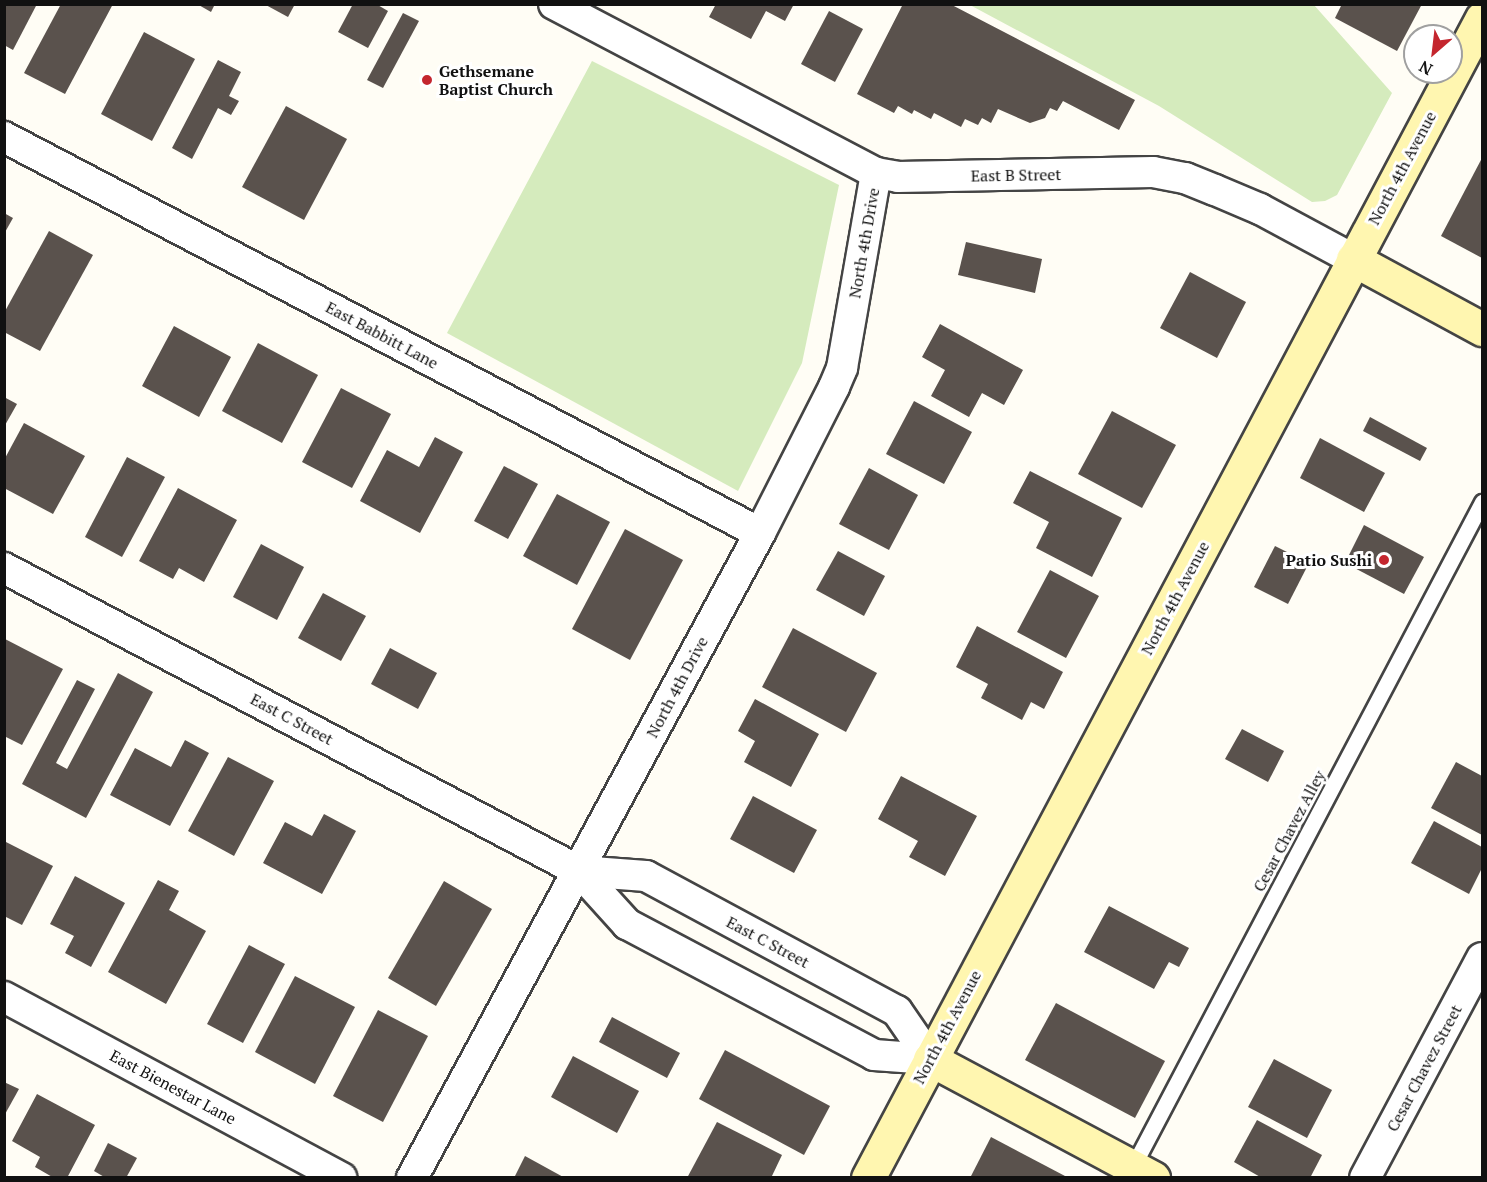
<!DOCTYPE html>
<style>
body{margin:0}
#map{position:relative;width:1487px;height:1182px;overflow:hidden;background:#fffdf5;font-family:"PT Serif",serif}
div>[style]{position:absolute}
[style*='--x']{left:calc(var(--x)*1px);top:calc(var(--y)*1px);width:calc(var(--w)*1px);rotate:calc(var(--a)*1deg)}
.green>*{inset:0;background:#d5ebbd}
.building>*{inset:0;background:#5a524d}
.roads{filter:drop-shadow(2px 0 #444) drop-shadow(-2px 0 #444) drop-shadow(0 2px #444) drop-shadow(0 -2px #444)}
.lane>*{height:15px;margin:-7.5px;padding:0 7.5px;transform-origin:7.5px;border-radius:7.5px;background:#fff}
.street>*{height:30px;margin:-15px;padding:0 15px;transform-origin:15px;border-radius:15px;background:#fff}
.secondary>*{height:33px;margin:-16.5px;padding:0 16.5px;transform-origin:16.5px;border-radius:16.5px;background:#fff6b0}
.dots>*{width:16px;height:16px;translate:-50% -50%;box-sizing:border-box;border:3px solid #fff;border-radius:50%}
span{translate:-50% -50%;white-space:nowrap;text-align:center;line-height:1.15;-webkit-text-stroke:6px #fff;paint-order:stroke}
.poi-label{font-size:16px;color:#111;font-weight:700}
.left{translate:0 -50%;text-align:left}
.right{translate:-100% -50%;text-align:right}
.street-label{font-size:16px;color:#111}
.frame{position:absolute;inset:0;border:6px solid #111;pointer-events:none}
.north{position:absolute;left:1403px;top:24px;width:60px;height:60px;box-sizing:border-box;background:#fff;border:2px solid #a0a0a0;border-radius:50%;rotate:208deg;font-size:16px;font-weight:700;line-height:24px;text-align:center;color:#111}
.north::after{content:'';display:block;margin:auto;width:21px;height:27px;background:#c4262e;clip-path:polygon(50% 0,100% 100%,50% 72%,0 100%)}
</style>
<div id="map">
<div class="green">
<div style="clip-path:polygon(970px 5px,1314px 5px,1392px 93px,1337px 195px,1325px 201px,1312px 202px,1159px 106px)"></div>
<div style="clip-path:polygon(592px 61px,839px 185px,802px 363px,738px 491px,447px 333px)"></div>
</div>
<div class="building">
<div style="clip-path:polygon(4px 4px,37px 4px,13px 50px,4px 45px)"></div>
<div style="clip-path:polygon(61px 4px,113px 4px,65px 94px,24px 73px)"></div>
<div style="clip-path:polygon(197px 4px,215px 4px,211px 12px)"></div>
<div style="clip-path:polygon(264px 4px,295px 4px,288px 17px)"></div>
<div style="clip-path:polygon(353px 4px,376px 4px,388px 11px,368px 48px,338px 32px)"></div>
<div style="clip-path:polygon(716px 4px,794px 4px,785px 21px,766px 11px,751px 39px,709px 17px)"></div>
<div style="clip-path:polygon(903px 4px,950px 4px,1135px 100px,1119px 130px,1063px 101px,1057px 111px,1050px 108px,1045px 118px,1030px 123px,998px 109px,991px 123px,982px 118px,978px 125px,965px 119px,961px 127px,934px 113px,931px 119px,914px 110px,912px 114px,898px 106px,894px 113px,857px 94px)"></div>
<div style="clip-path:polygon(1342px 4px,1422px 4px,1397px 51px,1335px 18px)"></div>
<div style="clip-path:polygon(829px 11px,863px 29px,835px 82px,801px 64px)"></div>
<div style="clip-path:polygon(403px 13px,419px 21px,383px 88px,367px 80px)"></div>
<div style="clip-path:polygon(144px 32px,195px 59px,152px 141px,101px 114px)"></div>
<div style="clip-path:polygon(218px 60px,241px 72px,229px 96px,239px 101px,231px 115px,218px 108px,192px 159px,172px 148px)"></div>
<div style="clip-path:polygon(286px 106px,347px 139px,304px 220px,242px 187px)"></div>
<div style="clip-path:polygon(1482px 158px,1482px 258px,1441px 236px)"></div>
<div style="clip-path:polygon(4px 213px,13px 218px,4px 234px)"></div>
<div style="clip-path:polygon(49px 231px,93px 255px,40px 351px,4px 332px,4px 313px)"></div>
<div style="clip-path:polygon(966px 242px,1042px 259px,1035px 293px,958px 275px)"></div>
<div style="clip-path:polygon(1190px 272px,1246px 302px,1217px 358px,1160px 328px)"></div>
<div style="clip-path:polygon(940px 324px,1023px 370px,1004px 405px,982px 393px,969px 417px,931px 396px,945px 370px,922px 357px)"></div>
<div style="clip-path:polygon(174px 326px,231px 357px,199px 417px,142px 386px)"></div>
<div style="clip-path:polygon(258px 343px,318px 375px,282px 443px,222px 411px)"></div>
<div style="clip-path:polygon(341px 388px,391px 414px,352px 488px,302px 462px)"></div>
<div style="clip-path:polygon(4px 397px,17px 404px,4px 427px)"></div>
<div style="clip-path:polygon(914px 401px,972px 432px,944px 484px,886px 454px)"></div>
<div style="clip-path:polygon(1112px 411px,1176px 445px,1142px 508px,1078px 474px)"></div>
<div style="clip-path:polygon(1370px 417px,1427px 448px,1420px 461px,1363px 431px)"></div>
<div style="clip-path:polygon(24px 423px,85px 456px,53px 514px,4px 488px,4px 460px)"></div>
<div style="clip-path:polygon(435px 437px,463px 452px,420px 533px,360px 501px,387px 450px,419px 467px)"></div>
<div style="clip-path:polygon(1320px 438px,1385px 473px,1364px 512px,1300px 478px)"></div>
<div style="clip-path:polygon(127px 457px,165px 477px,122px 557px,85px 537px)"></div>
<div style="clip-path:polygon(504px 466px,538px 484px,508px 539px,474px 521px)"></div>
<div style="clip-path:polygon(869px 468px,918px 495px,889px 550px,839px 524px)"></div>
<div style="clip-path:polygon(1030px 471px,1122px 518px,1092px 577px,1036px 548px,1049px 522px,1013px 503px)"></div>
<div style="clip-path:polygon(178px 488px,237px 520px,204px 582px,179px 568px,173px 579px,139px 561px)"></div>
<div style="clip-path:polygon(557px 494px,610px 522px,577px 585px,523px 556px)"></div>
<div style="clip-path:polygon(1364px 525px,1424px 557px,1404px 594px,1345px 563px)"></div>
<div style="clip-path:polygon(625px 529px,683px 560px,630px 660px,572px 629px)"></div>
<div style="clip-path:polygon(261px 544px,304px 567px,277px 620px,233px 597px)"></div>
<div style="clip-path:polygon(1275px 546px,1309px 563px,1288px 604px,1254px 587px)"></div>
<div style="clip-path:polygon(838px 551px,885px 576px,864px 616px,816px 590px)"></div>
<div style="clip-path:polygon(1050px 570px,1099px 596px,1066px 658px,1017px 632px)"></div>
<div style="clip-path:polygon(323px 593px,366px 616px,341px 661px,298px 638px)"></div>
<div style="clip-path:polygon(977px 626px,1063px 672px,1044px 709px,1031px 702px,1022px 720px,981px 698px,988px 684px,956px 667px)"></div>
<div style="clip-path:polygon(793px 628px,877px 673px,846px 732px,762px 687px)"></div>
<div style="clip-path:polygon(5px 639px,63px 669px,22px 745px,4px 736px)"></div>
<div style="clip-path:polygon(390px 648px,437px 673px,418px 709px,371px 684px)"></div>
<div style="clip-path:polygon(118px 673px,153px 692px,86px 818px,22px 784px,77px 680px,95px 689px,56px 763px,67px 769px)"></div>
<div style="clip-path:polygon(755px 699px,819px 734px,791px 787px,744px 762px,755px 741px,738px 731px)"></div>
<div style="clip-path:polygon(1242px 729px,1284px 751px,1268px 782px,1225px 759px)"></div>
<div style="clip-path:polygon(185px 740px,209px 753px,170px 826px,110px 795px,135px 748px,171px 767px)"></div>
<div style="clip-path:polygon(228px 757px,274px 781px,234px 856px,188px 831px)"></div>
<div style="clip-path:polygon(1456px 762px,1482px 776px,1482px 835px,1431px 808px)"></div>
<div style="clip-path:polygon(901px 776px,977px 816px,945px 876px,909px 857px,918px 841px,878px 819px)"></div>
<div style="clip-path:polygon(753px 796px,817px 830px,794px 873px,730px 839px)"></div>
<div style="clip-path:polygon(324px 814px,356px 831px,322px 894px,263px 863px,285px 822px,312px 836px)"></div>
<div style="clip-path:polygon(1434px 821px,1482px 847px,1482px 868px,1469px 894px,1411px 863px)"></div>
<div style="clip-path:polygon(6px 842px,53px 866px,22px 925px,4px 916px)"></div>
<div style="clip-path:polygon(75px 876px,125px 903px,91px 967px,65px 953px,74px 936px,50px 924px)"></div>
<div style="clip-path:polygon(158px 880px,179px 891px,169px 910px,206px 931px,166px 1004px,108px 972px)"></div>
<div style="clip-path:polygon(444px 881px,492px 909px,436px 1006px,388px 978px)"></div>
<div style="clip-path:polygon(1109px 906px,1189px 948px,1179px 967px,1169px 962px,1154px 989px,1084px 952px)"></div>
<div style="clip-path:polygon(249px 945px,285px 964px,243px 1043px,207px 1024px)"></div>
<div style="clip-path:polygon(295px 976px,355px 1007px,315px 1084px,255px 1052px)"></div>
<div style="clip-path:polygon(1056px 1003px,1165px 1061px,1135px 1118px,1025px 1060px)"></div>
<div style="clip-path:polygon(378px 1010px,428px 1036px,383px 1122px,333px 1096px)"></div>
<div style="clip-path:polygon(612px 1017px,680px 1053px,667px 1078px,599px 1042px)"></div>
<div style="clip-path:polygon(725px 1050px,830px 1106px,804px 1155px,699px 1099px)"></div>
<div style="clip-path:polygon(573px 1056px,639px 1091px,617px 1133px,551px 1097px)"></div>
<div style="clip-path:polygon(1274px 1059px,1332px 1090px,1307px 1138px,1248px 1107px)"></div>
<div style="clip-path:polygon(4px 1082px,19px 1089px,4px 1116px)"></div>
<div style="clip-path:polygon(37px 1094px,95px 1125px,67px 1178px,54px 1178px,35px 1167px,40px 1157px,12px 1141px)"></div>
<div style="clip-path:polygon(1257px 1120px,1322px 1155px,1310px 1178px,1262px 1178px,1234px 1162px)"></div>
<div style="clip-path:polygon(717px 1122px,782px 1155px,771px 1178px,687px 1178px)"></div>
<div style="clip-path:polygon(991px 1137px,1065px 1176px,1064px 1178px,970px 1178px)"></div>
<div style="clip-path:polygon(108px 1143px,137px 1158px,126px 1178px,106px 1178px,94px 1171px)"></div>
<div style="clip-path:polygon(525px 1156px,565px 1178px,514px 1178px)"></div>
</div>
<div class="roads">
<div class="lane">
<div style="--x:1131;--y:1170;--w:755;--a:-62.28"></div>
</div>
<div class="street">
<div style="--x:554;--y:4;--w:364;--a:27.7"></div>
<div style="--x:876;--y:173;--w:22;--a:10"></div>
<div style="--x:898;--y:177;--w:255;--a:-1.1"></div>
<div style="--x:1153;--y:172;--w:33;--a:11"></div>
<div style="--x:1185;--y:178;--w:32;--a:22"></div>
<div style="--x:1215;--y:190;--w:49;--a:22.9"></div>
<div style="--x:1260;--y:209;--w:106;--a:28.3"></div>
<div style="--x:4;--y:137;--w:853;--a:27.65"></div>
<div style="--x:4;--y:568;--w:650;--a:27.79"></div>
<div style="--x:579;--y:871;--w:72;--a:47.8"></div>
<div style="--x:627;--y:924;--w:280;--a:27.9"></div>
<div style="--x:874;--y:1055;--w:56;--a:4.1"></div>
<div style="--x:579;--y:871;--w:67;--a:4.3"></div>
<div style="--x:646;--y:876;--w:285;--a:28.3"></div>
<div style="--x:897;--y:1011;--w:58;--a:55.5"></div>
<div style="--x:4;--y:997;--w:383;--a:28.2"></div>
<div style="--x:412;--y:1178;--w:733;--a:-61.65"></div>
<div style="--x:760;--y:533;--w:164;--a:-63.1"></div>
<div style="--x:834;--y:387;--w:21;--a:-67"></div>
<div style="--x:842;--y:368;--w:198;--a:-80.1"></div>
<div style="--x:1365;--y:1178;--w:249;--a:-62"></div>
</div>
<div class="secondary">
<div style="--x:1353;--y:259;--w:147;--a:28.5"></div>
<div style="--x:930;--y:1059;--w:253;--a:28.1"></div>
<div style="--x:868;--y:1178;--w:1312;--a:-62.11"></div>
</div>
</div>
<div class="dots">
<div style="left:427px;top:80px;background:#c4262e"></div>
<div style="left:1384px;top:560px;background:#c4262e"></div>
</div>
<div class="poi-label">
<span class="left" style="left:439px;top:80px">Gethsemane<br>Baptist Church</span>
<span class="right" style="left:1372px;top:560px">Patio Sushi</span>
</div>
<div class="street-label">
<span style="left:1402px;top:168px;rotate:-62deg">North 4th Avenue</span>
<span style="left:1016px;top:175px;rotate:-1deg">East B Street</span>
<span style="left:864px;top:243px;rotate:-80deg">North 4th Drive</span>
<span style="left:382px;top:335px;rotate:28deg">East Babbitt Lane</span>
<span style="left:1175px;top:598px;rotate:-62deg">North 4th Avenue</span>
<span style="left:677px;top:687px;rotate:-62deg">North 4th Drive</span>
<span style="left:292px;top:719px;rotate:28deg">East C Street</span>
<span style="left:1289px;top:831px;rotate:-62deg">Cesar Chavez Alley</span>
<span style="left:768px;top:942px;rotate:28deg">East C Street</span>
<span style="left:947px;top:1027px;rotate:-62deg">North 4th Avenue</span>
<span style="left:1424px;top:1068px;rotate:-62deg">Cesar Chavez Street</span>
<span style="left:173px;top:1087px;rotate:28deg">East Bienestar Lane</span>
</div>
<div class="frame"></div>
<div class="north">N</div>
</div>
